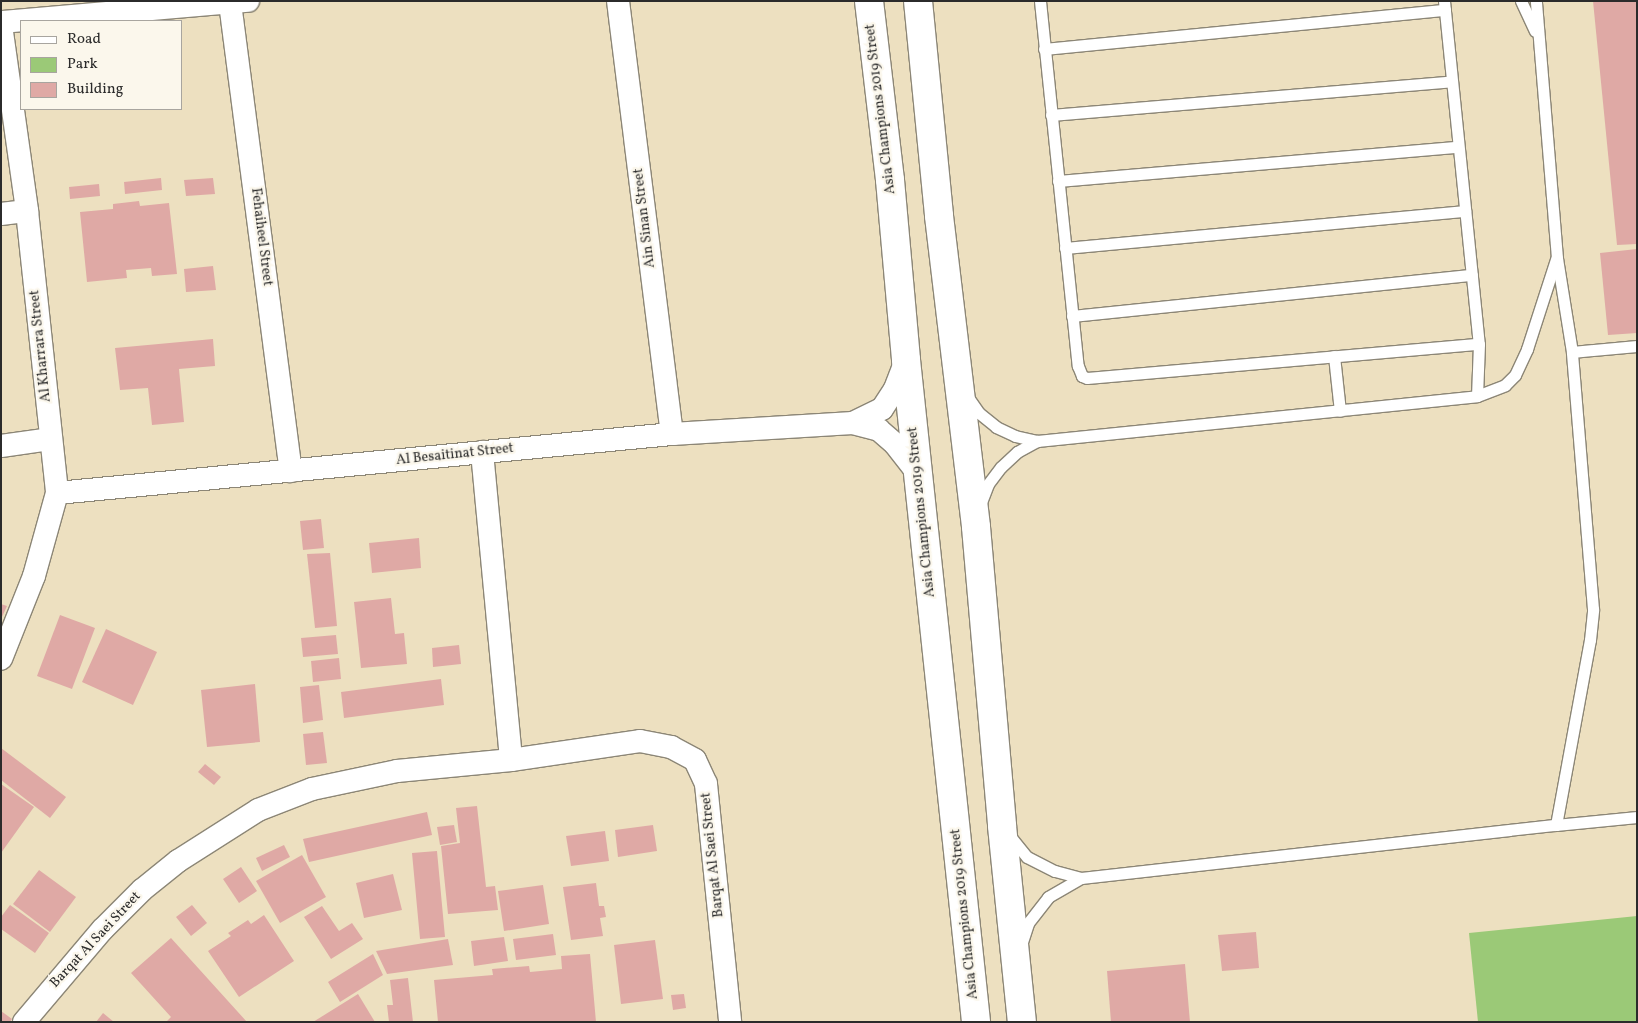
<!DOCTYPE html>
<style>
body{margin:0}
#map{position:relative;width:1638px;height:1023px;overflow:hidden;background:#ede0c0;font-family:Vollkorn,serif}
div>[style]{position:absolute}
[style*='--x']{left:calc(var(--x)*1px);top:calc(var(--y)*1px);width:calc(var(--w)*1px);rotate:calc(var(--a)*1deg)}
.green>*{inset:0;background:#9bc977}
.building>*{inset:0;background:#dfa9a5}
.roads{filter:drop-shadow(1px 0 #8c8676) drop-shadow(-1px 0 #8c8676) drop-shadow(0 1px #8c8676) drop-shadow(0 -1px #8c8676)}
.lane>*{height:11px;margin:-5.5px;padding:0 5.5px;transform-origin:5.5px;border-radius:5.5px;background:#fff}
.street>*{height:22px;margin:-11px;padding:0 11px;transform-origin:11px;border-radius:11px;background:#fff}
.secondary>*{height:28px;margin:-14px;padding:0 14px;transform-origin:14px;border-radius:14px;background:#fff}
span{translate:-50% -50%;white-space:nowrap;text-align:center;line-height:1.15;-webkit-text-stroke:4.5px #fbf7ec;paint-order:stroke}
.street-label{font-size:14px;color:#2b2b2b}
.frame{position:absolute;inset:0;border:2px solid #2b2b2b;pointer-events:none}
.legend{position:absolute;left:20px;top:20px;width:162px;height:90px;box-sizing:border-box;background:#fbf7ec;border:1px solid #a8a59f;margin:0;padding:6px 9px;list-style:none;font-size:15px;color:#2b2b2b}
.legend li{display:flex;align-items:center;gap:10px;height:25px}
.legend b{width:25px;border:1px solid #a8a59f}
</style>
<div id="map">
<div class="green">
<div style="clip-path:polygon(1637px 916px,1637px 1022px,1478px 1022px,1469px 933px)"></div>
</div>
<div class="building">
<div style="clip-path:polygon(1593px 1px,1637px 1px,1637px 244px,1617px 245px)"></div>
<div style="clip-path:polygon(161px 178px,162px 190px,125px 194px,124px 182px)"></div>
<div style="clip-path:polygon(213px 178px,215px 194px,186px 196px,184px 180px)"></div>
<div style="clip-path:polygon(99px 184px,100px 196px,70px 199px,69px 187px)"></div>
<div style="clip-path:polygon(139px 201px,140px 206px,169px 203px,177px 274px,152px 276px,151px 268px,126px 270px,127px 278px,87px 282px,80px 212px,113px 209px,113px 204px)"></div>
<div style="clip-path:polygon(1637px 249px,1637px 333px,1608px 335px,1600px 253px)"></div>
<div style="clip-path:polygon(213px 266px,216px 290px,186px 292px,184px 269px)"></div>
<div style="clip-path:polygon(213px 339px,215px 366px,179px 369px,184px 422px,152px 425px,148px 388px,120px 390px,115px 348px)"></div>
<div style="clip-path:polygon(321px 519px,324px 548px,303px 550px,300px 521px)"></div>
<div style="clip-path:polygon(419px 538px,421px 568px,372px 573px,369px 543px)"></div>
<div style="clip-path:polygon(330px 553px,337px 626px,315px 628px,307px 554px)"></div>
<div style="clip-path:polygon(391px 598px,395px 634px,404px 633px,407px 664px,361px 668px,354px 602px)"></div>
<div style="clip-path:polygon(1px 604px,7px 606px,1px 619px)"></div>
<div style="clip-path:polygon(60px 615px,95px 628px,72px 689px,37px 676px)"></div>
<div style="clip-path:polygon(106px 629px,157px 652px,133px 705px,82px 682px)"></div>
<div style="clip-path:polygon(336px 635px,338px 654px,303px 657px,301px 638px)"></div>
<div style="clip-path:polygon(459px 645px,461px 664px,433px 667px,432px 648px)"></div>
<div style="clip-path:polygon(339px 658px,341px 679px,313px 682px,311px 661px)"></div>
<div style="clip-path:polygon(441px 679px,444px 705px,344px 718px,341px 692px)"></div>
<div style="clip-path:polygon(255px 684px,260px 742px,207px 747px,201px 690px)"></div>
<div style="clip-path:polygon(319px 685px,323px 720px,303px 723px,300px 687px)"></div>
<div style="clip-path:polygon(323px 732px,327px 763px,306px 765px,303px 734px)"></div>
<div style="clip-path:polygon(1px 748px,66px 797px,50px 818px,1px 780px)"></div>
<div style="clip-path:polygon(205px 764px,221px 777px,214px 785px,198px 772px)"></div>
<div style="clip-path:polygon(1px 784px,34px 807px,1px 853px)"></div>
<div style="clip-path:polygon(477px 806px,486px 887px,495px 886px,498px 910px,448px 914px,441px 846px,460px 843px,456px 808px)"></div>
<div style="clip-path:polygon(427px 812px,432px 835px,309px 862px,303px 839px)"></div>
<div style="clip-path:polygon(454px 825px,457px 842px,440px 845px,437px 827px)"></div>
<div style="clip-path:polygon(653px 825px,657px 851px,618px 857px,615px 830px)"></div>
<div style="clip-path:polygon(605px 831px,609px 861px,571px 866px,566px 836px)"></div>
<div style="clip-path:polygon(284px 845px,290px 857px,262px 871px,256px 858px)"></div>
<div style="clip-path:polygon(437px 851px,445px 937px,420px 939px,412px 853px)"></div>
<div style="clip-path:polygon(302px 855px,326px 897px,280px 923px,256px 881px)"></div>
<div style="clip-path:polygon(241px 867px,257px 891px,239px 903px,223px 879px)"></div>
<div style="clip-path:polygon(39px 870px,76px 897px,50px 932px,13px 904px)"></div>
<div style="clip-path:polygon(393px 874px,402px 910px,364px 918px,356px 883px)"></div>
<div style="clip-path:polygon(596px 883px,599px 906px,604px 906px,606px 917px,600px 918px,603px 936px,571px 940px,563px 887px)"></div>
<div style="clip-path:polygon(543px 885px,549px 924px,504px 931px,498px 891px)"></div>
<div style="clip-path:polygon(10px 905px,49px 933px,35px 953px,1px 929px,1px 917px)"></div>
<div style="clip-path:polygon(192px 905px,207px 923px,191px 936px,176px 917px)"></div>
<div style="clip-path:polygon(322px 906px,339px 931px,352px 923px,363px 939px,331px 959px,304px 917px)"></div>
<div style="clip-path:polygon(264px 915px,294px 961px,239px 997px,208px 951px,231px 936px,228px 933px,248px 920px,251px 924px)"></div>
<div style="clip-path:polygon(1256px 932px,1259px 968px,1222px 971px,1218px 935px)"></div>
<div style="clip-path:polygon(553px 934px,556px 955px,516px 960px,513px 939px)"></div>
<div style="clip-path:polygon(504px 937px,508px 961px,474px 966px,471px 941px)"></div>
<div style="clip-path:polygon(171px 938px,247px 1022px,166px 1022px,171px 1017px,131px 973px)"></div>
<div style="clip-path:polygon(448px 939px,453px 965px,387px 974px,376px 951px)"></div>
<div style="clip-path:polygon(655px 940px,663px 999px,621px 1004px,614px 945px)"></div>
<div style="clip-path:polygon(373px 954px,383px 975px,340px 1002px,328px 982px)"></div>
<div style="clip-path:polygon(590px 954px,596px 1022px,438px 1022px,434px 980px,493px 975px,492px 969px,529px 966px,530px 972px,562px 969px,561px 956px)"></div>
<div style="clip-path:polygon(1185px 964px,1190px 1022px,1111px 1022px,1107px 971px)"></div>
<div style="clip-path:polygon(408px 978px,413px 1022px,389px 1022px,387px 1005px,393px 1005px,390px 980px)"></div>
<div style="clip-path:polygon(358px 994px,375px 1022px,313px 1022px)"></div>
<div style="clip-path:polygon(684px 994px,686px 1008px,673px 1010px,671px 995px)"></div>
<div style="clip-path:polygon(1px 1011px,12px 1019px,10px 1022px,1px 1022px)"></div>
<div style="clip-path:polygon(103px 1013px,114px 1022px,96px 1022px)"></div>
</div>
<div class="roads">
<div class="lane">
<div style="--x:1040;--y:1;--w:367;--a:84.1"></div>
<div style="--x:1078;--y:366;--w:11;--a:68"></div>
<div style="--x:1082;--y:376;--w:5;--a:22"></div>
<div style="--x:1087;--y:378;--w:393;--a:-5"></div>
<div style="--x:1444;--y:1;--w:345;--a:84.2"></div>
<div style="--x:1479;--y:344;--w:52;--a:92.2"></div>
<div style="--x:1521;--y:1;--w:33;--a:65"></div>
<div style="--x:1044;--y:49;--w:403;--a:-5.6"></div>
<div style="--x:1051;--y:115;--w:402;--a:-4.8"></div>
<div style="--x:1058;--y:181;--w:401;--a:-4.9"></div>
<div style="--x:1065;--y:248;--w:402;--a:-5.3"></div>
<div style="--x:1072;--y:316;--w:402;--a:-5.9"></div>
<div style="--x:1572;--y:352;--w:65;--a:-5.3"></div>
<div style="--x:1334;--y:356;--w:55;--a:83.8"></div>
<div style="--x:967;--y:396;--w:21;--a:55"></div>
<div style="--x:979;--y:413;--w:22;--a:39"></div>
<div style="--x:996;--y:427;--w:21;--a:25"></div>
<div style="--x:1015;--y:436;--w:23;--a:13"></div>
<div style="--x:1037;--y:441;--w:442;--a:-5.8"></div>
<div style="--x:1477;--y:396;--w:30;--a:-21"></div>
<div style="--x:1505;--y:385;--w:14;--a:-45"></div>
<div style="--x:1515;--y:375;--w:29;--a:-65"></div>
<div style="--x:1527;--y:349;--w:95;--a:-72.1"></div>
<div style="--x:980;--y:505;--w:22;--a:-69"></div>
<div style="--x:988;--y:484;--w:21;--a:-53"></div>
<div style="--x:1001;--y:467;--w:22;--a:-43"></div>
<div style="--x:1017;--y:452;--w:23;--a:-29"></div>
<div style="--x:1556;--y:825;--w:81;--a:-5.6"></div>
<div style="--x:1009;--y:835;--w:28;--a:51"></div>
<div style="--x:1027;--y:857;--w:31;--a:27"></div>
<div style="--x:1055;--y:871;--w:27;--a:15"></div>
<div style="--x:1081;--y:878;--w:478;--a:-6.4"></div>
<div style="--x:1556;--y:825;--w:188;--a:-79.6"></div>
<div style="--x:1590;--y:640;--w:31;--a:-84"></div>
<div style="--x:1593;--y:609;--w:258;--a:-94.7"></div>
<div style="--x:1572;--y:352;--w:95;--a:-99.1"></div>
<div style="--x:1557;--y:258;--w:258;--a:-94.7"></div>
<div style="--x:1022;--y:942;--w:20;--a:-72"></div>
<div style="--x:1028;--y:923;--w:33;--a:-52"></div>
<div style="--x:1048;--y:897;--w:38;--a:-30"></div>
</div>
<div class="street">
<div style="--x:618;--y:1;--w:436;--a:82.9"></div>
<div style="--x:230;--y:3;--w:472;--a:82.6"></div>
<div style="--x:1;--y:22;--w:248;--a:-4.9"></div>
<div style="--x:1;--y:25;--w:188;--a:82"></div>
<div style="--x:27;--y:211;--w:284;--a:83.9"></div>
<div style="--x:57;--y:493;--w:86;--a:105.5"></div>
<div style="--x:34;--y:576;--w:89;--a:111.7"></div>
<div style="--x:1;--y:214;--w:26;--a:-7"></div>
<div style="--x:853;--y:423;--w:32;--a:-26"></div>
<div style="--x:882;--y:409;--w:24;--a:-57"></div>
<div style="--x:895;--y:389;--w:31;--a:-69"></div>
<div style="--x:1;--y:446;--w:49;--a:-8.1"></div>
<div style="--x:482;--y:452;--w:309;--a:84.6"></div>
<div style="--x:57;--y:493;--w:618;--a:-5.48"></div>
<div style="--x:672;--y:434;--w:181;--a:-3.5"></div>
<div style="--x:853;--y:423;--w:27;--a:15"></div>
<div style="--x:879;--y:430;--w:21;--a:41"></div>
<div style="--x:895;--y:444;--w:39;--a:52"></div>
<div style="--x:24;--y:1022;--w:122;--a:-49.7"></div>
<div style="--x:103;--y:929;--w:55;--a:-45"></div>
<div style="--x:142;--y:890;--w:46;--a:-38.9"></div>
<div style="--x:178;--y:861;--w:95;--a:-32.5"></div>
<div style="--x:258;--y:810;--w:58;--a:-21.3"></div>
<div style="--x:312;--y:789;--w:87;--a:-12"></div>
<div style="--x:397;--y:771;--w:115;--a:-5.5"></div>
<div style="--x:511;--y:760;--w:130;--a:-8.4"></div>
<div style="--x:640;--y:741;--w:32;--a:11"></div>
<div style="--x:671;--y:747;--w:27;--a:28"></div>
<div style="--x:695;--y:760;--w:26;--a:65"></div>
<div style="--x:706;--y:784;--w:239;--a:84.2"></div>
</div>
<div class="secondary">
<div style="--x:869;--y:1;--w:180;--a:83.3"></div>
<div style="--x:890;--y:180;--w:181;--a:84.9"></div>
<div style="--x:906;--y:360;--w:666;--a:83.96"></div>
<div style="--x:918;--y:1;--w:216;--a:84.4"></div>
<div style="--x:939;--y:216;--w:313;--a:83.2"></div>
<div style="--x:976;--y:527;--w:300;--a:85"></div>
<div style="--x:1002;--y:826;--w:197;--a:84.2"></div>
</div>
</div>
<div class="street-label">
<span style="left:881px;top:109px;rotate:-97deg">Asia Champions 2019 Street</span>
<span style="left:645px;top:218px;rotate:-97deg">Ain Sinan Street</span>
<span style="left:261px;top:237px;rotate:83deg">Fehaiheel Street</span>
<span style="left:41px;top:346px;rotate:-96deg">Al Kharrara Street</span>
<span style="left:455px;top:455px;rotate:-6deg">Al Besaitinat Street</span>
<span style="left:922px;top:512px;rotate:-96deg">Asia Champions 2019 Street</span>
<span style="left:713px;top:855px;rotate:-96deg">Barqat Al Saei Street</span>
<span style="left:965px;top:914px;rotate:-96deg">Asia Champions 2019 Street</span>
<span style="left:96px;top:940px;rotate:-47deg">Barqat Al Saei Street</span>
</div>
<div class="frame"></div>
<ul class="legend">
<li><b style="height:6px;background:#fff"></b>Road</li>
<li><b style="height:14px;background:#9bc977"></b>Park</li>
<li><b style="height:14px;background:#dfa9a5"></b>Building</li>
</ul>
</div>
